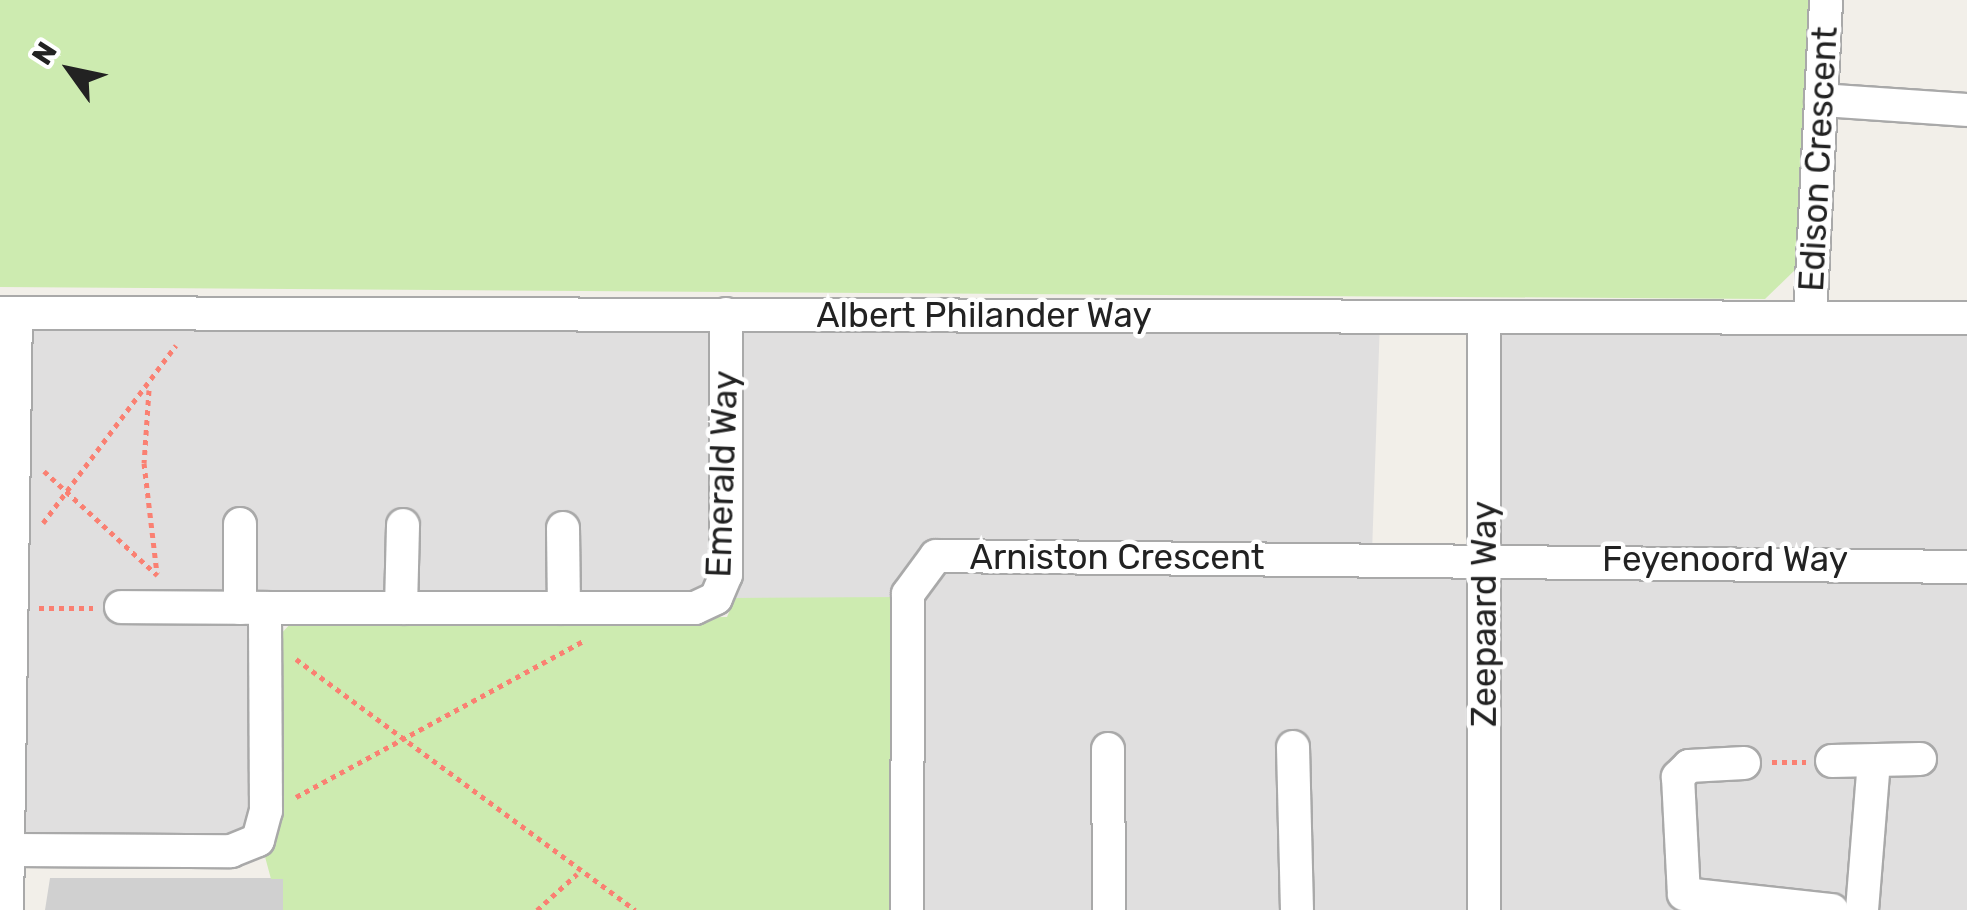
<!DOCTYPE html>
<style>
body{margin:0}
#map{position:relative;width:1967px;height:910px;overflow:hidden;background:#f2efe9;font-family:Rubik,sans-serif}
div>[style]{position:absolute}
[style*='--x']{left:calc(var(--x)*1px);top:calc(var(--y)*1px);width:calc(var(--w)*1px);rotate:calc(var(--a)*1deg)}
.residential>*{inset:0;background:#e0dfdf}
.religious>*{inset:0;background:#d0d0d0}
.grass>*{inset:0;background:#cdebb0}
.path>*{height:5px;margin-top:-2.5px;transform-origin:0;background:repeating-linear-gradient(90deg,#fa8072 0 5px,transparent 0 10px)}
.roads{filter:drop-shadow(2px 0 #a9a9a9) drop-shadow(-2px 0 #a9a9a9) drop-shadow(0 2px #a9a9a9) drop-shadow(0 -2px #a9a9a9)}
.minor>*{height:32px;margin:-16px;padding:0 16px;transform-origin:16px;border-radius:16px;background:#fff}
span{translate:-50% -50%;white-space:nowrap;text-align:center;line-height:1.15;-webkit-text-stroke:9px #fff;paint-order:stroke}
.street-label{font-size:35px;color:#222}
.north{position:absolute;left:20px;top:20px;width:100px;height:100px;-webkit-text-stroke:8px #fff;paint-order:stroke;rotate:303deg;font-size:28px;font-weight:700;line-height:40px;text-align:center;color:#222}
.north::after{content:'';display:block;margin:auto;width:35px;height:45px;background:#222;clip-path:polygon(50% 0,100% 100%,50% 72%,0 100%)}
</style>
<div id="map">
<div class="residential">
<div style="clip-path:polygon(0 316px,1380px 320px,1372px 553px,1480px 554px,1482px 319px,1967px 320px,1967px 910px,905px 910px,906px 597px,267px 609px,259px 841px,12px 852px)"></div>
</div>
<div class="religious">
<div style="clip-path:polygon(50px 878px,283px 878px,283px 910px,45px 910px)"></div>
</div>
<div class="grass">
<div style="clip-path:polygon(0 0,1815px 0,1797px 268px,1765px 299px,0 287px)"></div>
<div style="clip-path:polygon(897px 597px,897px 910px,283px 910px,283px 879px,271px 879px,264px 853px,278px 637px,293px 621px,727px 617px,735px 598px)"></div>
</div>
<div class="path">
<div style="--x:149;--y:390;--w:73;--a:93.9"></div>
<div style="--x:144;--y:463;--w:111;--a:83.3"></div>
<div style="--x:44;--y:471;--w:154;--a:42.6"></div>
<div style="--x:43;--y:523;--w:222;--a:-53.2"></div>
<div style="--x:39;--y:608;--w:54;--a:0"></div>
<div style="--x:296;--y:659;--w:422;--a:36.5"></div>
<div style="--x:1772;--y:762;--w:34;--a:0"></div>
<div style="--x:296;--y:797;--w:329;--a:-28.5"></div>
<div style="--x:537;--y:910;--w:54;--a:-42"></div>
</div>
<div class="roads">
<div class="minor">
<div style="--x:1821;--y:100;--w:146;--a:3.9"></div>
<div style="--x:0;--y:313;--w:1967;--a:0.15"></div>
<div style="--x:1810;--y:318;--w:318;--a:-87.1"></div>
<div style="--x:563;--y:528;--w:80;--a:89.3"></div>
<div style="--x:121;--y:607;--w:144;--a:0.4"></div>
<div style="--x:240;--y:608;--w:84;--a:-90"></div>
<div style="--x:401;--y:608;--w:83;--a:-88.6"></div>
<div style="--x:1293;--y:747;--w:163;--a:88.6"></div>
<div style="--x:1108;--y:749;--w:161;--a:89.6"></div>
<div style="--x:1832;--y:761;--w:88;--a:-1.3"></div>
<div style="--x:1744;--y:763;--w:55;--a:176.9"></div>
<div style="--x:1689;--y:766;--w:16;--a:135"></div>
<div style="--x:1678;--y:777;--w:117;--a:87.1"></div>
<div style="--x:1684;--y:894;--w:149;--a:6.2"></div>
<div style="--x:14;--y:850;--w:217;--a:0.3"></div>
<div style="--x:231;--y:851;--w:29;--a:-22"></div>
<div style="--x:258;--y:840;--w:30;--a:-75"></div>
<div style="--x:266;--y:811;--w:203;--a:-90.3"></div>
<div style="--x:265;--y:608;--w:430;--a:0"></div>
<div style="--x:695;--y:608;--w:23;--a:-25"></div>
<div style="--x:716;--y:598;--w:25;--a:-67"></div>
<div style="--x:726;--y:575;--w:261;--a:-90"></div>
<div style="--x:7;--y:910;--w:597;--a:-89.14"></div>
<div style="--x:907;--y:910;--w:316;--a:-89.8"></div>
<div style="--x:908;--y:594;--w:47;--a:-53.6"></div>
<div style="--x:936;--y:556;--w:1031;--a:0.61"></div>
<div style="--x:1484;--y:910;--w:593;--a:-90"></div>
<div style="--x:1862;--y:910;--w:149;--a:-85.4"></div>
</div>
</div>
<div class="street-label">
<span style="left:1818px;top:159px;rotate:-87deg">Edison Crescent</span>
<span style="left:984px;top:315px">Albert Philander Way</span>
<span style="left:722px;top:474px;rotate:-88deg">Emerald Way</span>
<span style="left:1117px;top:557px">Arniston Crescent</span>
<span style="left:1725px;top:559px">Feyenoord Way</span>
<span style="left:1484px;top:614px;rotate:-90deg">Zeepaard Way</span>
</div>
<div class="north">N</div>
</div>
